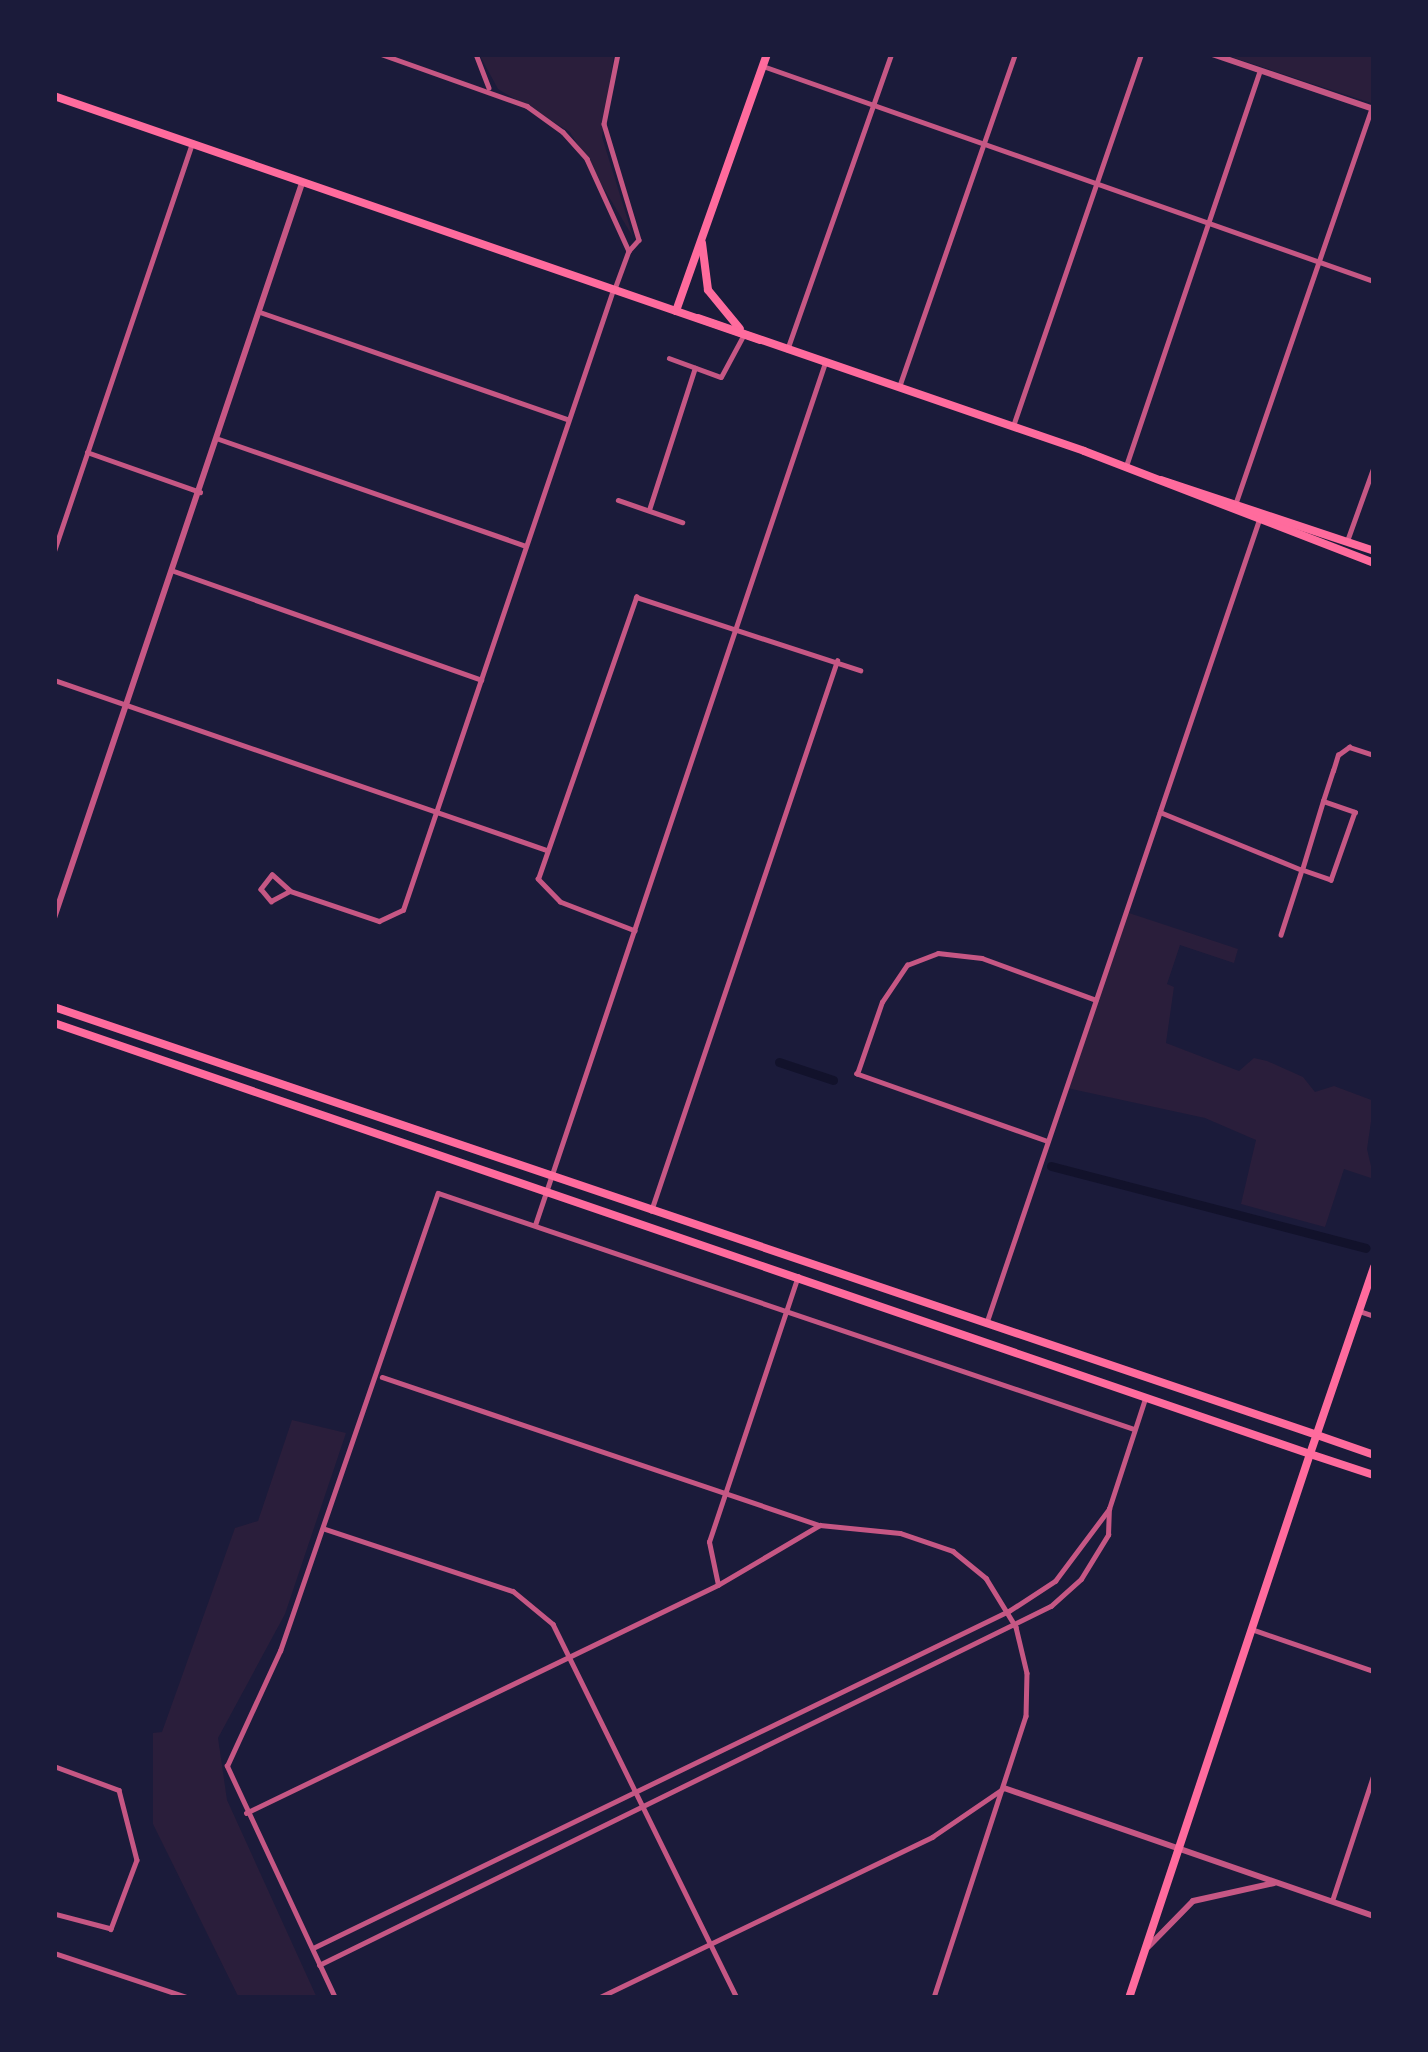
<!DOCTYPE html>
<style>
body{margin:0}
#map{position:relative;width:1428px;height:2052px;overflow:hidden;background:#1b1b3a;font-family:Barlow,sans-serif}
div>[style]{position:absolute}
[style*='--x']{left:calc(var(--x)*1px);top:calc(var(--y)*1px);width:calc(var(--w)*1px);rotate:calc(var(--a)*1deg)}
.green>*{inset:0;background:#2a1e3b}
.canal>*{height:9px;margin:-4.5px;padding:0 4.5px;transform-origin:4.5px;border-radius:4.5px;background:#12122b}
.minor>*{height:4.5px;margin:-2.25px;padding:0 2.25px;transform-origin:2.25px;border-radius:2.25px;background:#c65784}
.tertiary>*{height:6px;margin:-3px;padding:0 3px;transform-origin:3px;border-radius:3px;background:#c65784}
.secondary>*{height:8px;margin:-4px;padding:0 4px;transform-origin:4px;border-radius:4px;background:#ff6b9d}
.primary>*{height:8px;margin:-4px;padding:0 4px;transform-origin:4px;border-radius:4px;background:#ff6b9d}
span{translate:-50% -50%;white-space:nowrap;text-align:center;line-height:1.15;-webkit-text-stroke:9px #1b1b3a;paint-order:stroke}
.frame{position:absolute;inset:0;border:57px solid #1b1b3a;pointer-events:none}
</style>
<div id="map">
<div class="green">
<div style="clip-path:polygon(479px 54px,614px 54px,602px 137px,633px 237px,570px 132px,498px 89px)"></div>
<div style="clip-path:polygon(1223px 54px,1374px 54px,1374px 104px,1298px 79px)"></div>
<div style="clip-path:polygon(1126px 912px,1238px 949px,1234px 963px,1180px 945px,1167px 984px,1174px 987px,1166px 1043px,1239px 1071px,1254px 1058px,1267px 1061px,1303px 1077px,1315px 1092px,1334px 1086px,1374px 1101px,1367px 1149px,1374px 1179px,1344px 1169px,1325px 1227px,1241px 1204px,1256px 1140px,1205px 1118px,1067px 1088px)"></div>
<div style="clip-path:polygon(292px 1420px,346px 1433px,285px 1614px,218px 1738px,227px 1800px,317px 1998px,239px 1998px,153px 1824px,153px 1733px,162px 1732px,235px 1528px,258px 1521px)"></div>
</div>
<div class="canal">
<div style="--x:779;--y:1062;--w:57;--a:18.4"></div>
<div style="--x:1051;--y:1166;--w:325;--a:14.6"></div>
</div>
<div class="minor">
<div style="--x:381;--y:54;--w:155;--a:19.6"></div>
<div style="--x:527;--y:106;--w:44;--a:35.8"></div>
<div style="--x:563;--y:132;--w:36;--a:48"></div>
<div style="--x:587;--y:159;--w:101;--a:65.5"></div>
<div style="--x:629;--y:251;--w:40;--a:110.2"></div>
<div style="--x:476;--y:54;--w:36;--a:69"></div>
<div style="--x:618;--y:54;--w:71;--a:101.3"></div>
<div style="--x:604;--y:124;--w:121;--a:73.2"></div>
<div style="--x:639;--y:240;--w:15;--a:132"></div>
<div style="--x:763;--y:66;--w:648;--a:19.39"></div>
<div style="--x:260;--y:312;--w:325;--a:19.2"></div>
<div style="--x:787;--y:350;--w:314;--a:-70.6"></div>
<div style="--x:669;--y:358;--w:55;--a:20.1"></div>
<div style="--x:721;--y:377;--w:44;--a:-61.7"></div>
<div style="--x:899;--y:387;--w:353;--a:-70.8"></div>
<div style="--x:1013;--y:426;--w:393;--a:-71"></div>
<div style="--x:219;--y:439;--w:325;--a:19.2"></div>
<div style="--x:87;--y:452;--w:120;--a:19.5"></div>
<div style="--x:1126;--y:466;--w:417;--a:-71.3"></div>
<div style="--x:618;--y:500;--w:68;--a:19"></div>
<div style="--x:1236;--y:502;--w:415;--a:-71"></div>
<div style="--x:649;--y:510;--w:149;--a:-72.1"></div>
<div style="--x:1347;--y:541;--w:80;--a:-70.2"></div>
<div style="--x:54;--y:551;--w:431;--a:-71.3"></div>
<div style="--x:174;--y:571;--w:326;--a:19.5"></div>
<div style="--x:54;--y:680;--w:521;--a:19.03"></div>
<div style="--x:1323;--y:801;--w:34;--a:19"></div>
<div style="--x:1355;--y:812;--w:72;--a:109.4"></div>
<div style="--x:1331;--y:880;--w:31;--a:-161"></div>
<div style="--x:1302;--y:870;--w:72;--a:-73.1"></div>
<div style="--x:1323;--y:801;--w:32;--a:-72"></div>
<div style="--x:1333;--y:771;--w:17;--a:-73"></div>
<div style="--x:1338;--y:755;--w:14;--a:-36"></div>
<div style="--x:1349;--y:747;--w:26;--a:18"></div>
<div style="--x:1160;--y:812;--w:153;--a:22.2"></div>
<div style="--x:1302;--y:870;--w:68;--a:107.9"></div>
<div style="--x:290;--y:891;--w:24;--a:-138"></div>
<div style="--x:272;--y:875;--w:18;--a:128"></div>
<div style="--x:261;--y:889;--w:16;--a:50"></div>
<div style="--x:271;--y:901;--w:21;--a:-28"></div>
<div style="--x:290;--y:891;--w:94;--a:18.6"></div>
<div style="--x:379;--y:921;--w:26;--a:-25"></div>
<div style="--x:403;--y:910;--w:655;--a:-71.29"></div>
<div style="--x:635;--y:931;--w:80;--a:-158.9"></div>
<div style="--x:560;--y:902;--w:32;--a:-134"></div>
<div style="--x:538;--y:879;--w:299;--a:-70.8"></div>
<div style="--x:636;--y:597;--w:236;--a:18.1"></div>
<div style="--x:1046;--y:1141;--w:201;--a:-160.5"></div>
<div style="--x:857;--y:1074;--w:76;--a:-70.9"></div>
<div style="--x:882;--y:1002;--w:45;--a:-56"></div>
<div style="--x:907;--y:965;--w:33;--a:-21"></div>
<div style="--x:938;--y:953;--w:44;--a:6.5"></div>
<div style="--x:982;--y:958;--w:121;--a:20.2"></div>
<div style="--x:651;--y:1211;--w:581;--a:-71.32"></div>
<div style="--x:535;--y:1225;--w:909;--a:-71.41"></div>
<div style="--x:1359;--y:1311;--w:16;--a:18"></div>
<div style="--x:986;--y:1324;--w:852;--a:-71.25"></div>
<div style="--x:382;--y:1377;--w:462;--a:18.7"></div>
<div style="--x:325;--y:1529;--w:198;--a:18.3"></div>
<div style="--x:513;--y:1591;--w:52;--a:39.5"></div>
<div style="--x:553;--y:1624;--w:417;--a:63.8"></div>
<div style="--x:718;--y:1585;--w:44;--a:-101.8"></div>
<div style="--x:709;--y:1542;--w:280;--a:-71.5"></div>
<div style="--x:1254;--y:1630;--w:127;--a:18.9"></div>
<div style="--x:54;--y:1766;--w:69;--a:20.3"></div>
<div style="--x:119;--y:1790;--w:72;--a:75.6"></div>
<div style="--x:137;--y:1860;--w:74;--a:110.6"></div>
<div style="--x:111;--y:1929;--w:59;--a:-165.3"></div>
<div style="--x:246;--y:1813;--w:524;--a:-25.78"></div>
<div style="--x:718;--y:1585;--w:118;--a:-30.5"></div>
<div style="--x:820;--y:1525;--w:80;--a:5.7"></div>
<div style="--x:900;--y:1533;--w:56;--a:18.8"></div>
<div style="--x:953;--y:1551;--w:43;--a:39.3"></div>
<div style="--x:986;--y:1578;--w:57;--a:58.5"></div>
<div style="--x:1016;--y:1627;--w:47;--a:76.6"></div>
<div style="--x:1027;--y:1673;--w:43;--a:91.3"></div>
<div style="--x:1026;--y:1716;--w:297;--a:108.1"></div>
<div style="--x:1332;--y:1901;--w:135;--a:-71.8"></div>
<div style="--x:313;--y:1948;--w:773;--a:-25.84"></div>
<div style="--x:1009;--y:1611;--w:55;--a:-33.1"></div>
<div style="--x:1055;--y:1581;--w:90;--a:-53.1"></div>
<div style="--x:54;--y:1953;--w:142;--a:18.4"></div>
<div style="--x:319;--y:1965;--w:815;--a:-26.13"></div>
<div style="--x:1051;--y:1606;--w:40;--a:-42"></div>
<div style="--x:1081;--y:1579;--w:52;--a:-58.5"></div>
<div style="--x:1108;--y:1535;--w:26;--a:-88"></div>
<div style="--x:1109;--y:1509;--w:116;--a:-71.9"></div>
<div style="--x:335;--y:1998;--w:256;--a:-115"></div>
<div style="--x:227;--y:1766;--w:127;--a:-65.3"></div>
<div style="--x:280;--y:1651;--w:484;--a:-71"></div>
<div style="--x:438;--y:1193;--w:735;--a:18.73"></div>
<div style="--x:598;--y:1998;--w:371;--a:-25.7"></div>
<div style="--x:932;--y:1837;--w:87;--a:-34.2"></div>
</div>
<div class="tertiary">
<div style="--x:1212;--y:54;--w:171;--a:18.8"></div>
<div style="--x:54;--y:918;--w:776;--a:-71.35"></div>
<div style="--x:1004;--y:1788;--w:392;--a:19.1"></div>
<div style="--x:1148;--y:1947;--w:64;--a:-45.6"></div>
<div style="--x:1193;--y:1901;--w:83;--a:-12.5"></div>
</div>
<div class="secondary">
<div style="--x:54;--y:96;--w:658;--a:19.07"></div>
<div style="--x:1317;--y:1435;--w:60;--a:19.3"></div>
<div style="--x:1129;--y:1998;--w:573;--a:-71.6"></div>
<div style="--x:1310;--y:1454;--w:67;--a:18.2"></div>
</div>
<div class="primary">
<div style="--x:702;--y:243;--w:47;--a:82.7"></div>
<div style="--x:708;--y:290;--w:50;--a:50.6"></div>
<div style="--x:698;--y:318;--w:408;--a:19"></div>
<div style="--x:1084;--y:451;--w:311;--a:21.1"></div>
<div style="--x:760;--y:340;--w:89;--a:-161"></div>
<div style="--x:676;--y:311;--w:273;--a:-70.5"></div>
<div style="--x:1161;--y:480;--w:225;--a:18.4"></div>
<div style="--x:54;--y:1007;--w:1334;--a:18.72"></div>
<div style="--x:54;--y:1023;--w:1328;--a:18.94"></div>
<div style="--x:1310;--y:1454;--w:198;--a:-71.1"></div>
</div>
<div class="frame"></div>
</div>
